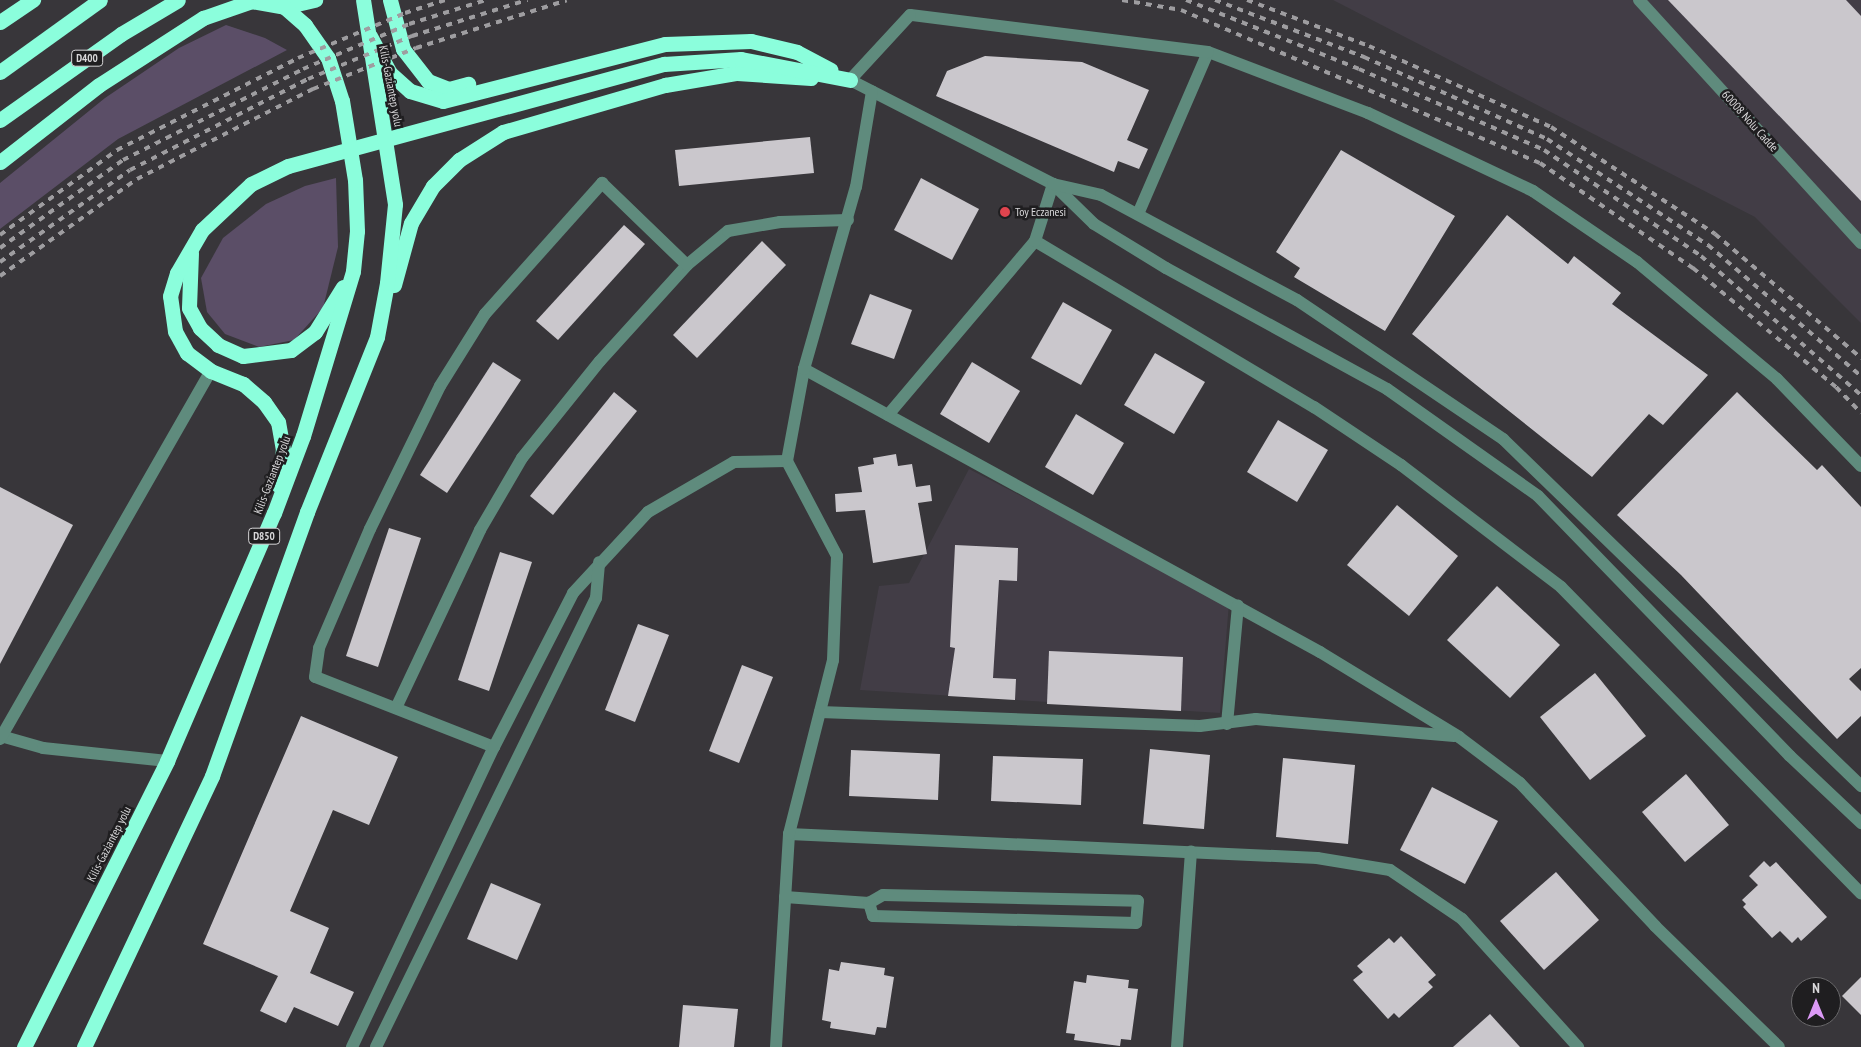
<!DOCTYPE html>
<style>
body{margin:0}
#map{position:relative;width:1861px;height:1047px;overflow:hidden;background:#38363a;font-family:"PT Sans Narrow",sans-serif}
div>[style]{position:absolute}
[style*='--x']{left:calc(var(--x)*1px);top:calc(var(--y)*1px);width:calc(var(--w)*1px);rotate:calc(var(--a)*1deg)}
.built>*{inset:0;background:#423d46}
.green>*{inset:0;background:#5b4e67}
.building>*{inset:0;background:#cac7cc}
.minor>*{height:12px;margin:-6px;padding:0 6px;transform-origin:6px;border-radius:6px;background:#5f8b7d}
.highway>*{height:15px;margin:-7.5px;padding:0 7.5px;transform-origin:7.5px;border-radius:7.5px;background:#8bfedc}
.rail>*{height:4px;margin-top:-2px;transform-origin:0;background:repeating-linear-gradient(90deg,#9e9da0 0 6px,transparent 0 12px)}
.dots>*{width:14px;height:14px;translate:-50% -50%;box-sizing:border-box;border:2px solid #1f1e20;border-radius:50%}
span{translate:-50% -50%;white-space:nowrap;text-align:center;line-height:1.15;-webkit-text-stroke:5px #1f1e20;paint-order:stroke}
.shield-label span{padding:1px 4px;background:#1f1e20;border:1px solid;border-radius:4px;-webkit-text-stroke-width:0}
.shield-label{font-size:11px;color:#d8d7d9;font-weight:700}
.street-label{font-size:12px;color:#d8d7d9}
.poi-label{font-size:12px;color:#d8d7d9}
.left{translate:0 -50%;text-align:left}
.north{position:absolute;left:1791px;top:977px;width:50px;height:50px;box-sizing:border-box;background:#1f1e20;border:1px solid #69686a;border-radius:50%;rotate:0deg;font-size:14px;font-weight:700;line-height:20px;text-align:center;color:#d8d7d9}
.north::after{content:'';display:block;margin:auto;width:18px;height:22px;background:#db99f5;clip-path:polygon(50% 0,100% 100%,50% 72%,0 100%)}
</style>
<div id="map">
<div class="built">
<div style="clip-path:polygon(1333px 0,1861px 0,1861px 323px,1755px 217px)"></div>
<div style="clip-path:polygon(969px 469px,1229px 603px,1220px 713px,860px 690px,879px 586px,909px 583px)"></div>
</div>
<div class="green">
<div style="clip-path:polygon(226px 25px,265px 38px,287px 50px,118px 139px,0 229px,0 183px,105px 98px,179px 48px)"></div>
<div style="clip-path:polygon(336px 178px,338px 247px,323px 308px,294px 340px,259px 347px,225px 334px,207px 312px,201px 278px,223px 238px,266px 204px,305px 186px)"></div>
</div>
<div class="building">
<div style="clip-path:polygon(1668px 0,1846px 0,1861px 16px,1861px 201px)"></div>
<div style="clip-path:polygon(985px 56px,1082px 62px,1149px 90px,1127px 140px,1148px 149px,1139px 169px,1118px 161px,1114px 172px,936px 96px,947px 71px)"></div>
<div style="clip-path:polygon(810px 137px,814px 173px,679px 186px,675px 150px)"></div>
<div style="clip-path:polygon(1341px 150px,1455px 216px,1385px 331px,1294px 277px,1300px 268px,1276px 252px)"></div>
<div style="clip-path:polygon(921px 178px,979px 209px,952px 260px,894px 230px)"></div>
<div style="clip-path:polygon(1507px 215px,1568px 264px,1574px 256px,1621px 293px,1612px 304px,1708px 375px,1663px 425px,1649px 414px,1592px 477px,1412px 334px)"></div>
<div style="clip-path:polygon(624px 225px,645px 244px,558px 340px,536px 321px)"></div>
<div style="clip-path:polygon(762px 241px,786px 265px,697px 358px,673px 335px)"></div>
<div style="clip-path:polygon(870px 294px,912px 310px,894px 359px,851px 344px)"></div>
<div style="clip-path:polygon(1063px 302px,1112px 330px,1081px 385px,1031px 358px)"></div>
<div style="clip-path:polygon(1155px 353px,1205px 382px,1174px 434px,1124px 405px)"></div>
<div style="clip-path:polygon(493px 362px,521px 380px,447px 493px,420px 475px)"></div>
<div style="clip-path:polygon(972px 362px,1020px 391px,989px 443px,940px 414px)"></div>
<div style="clip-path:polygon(614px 392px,637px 411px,553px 515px,530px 496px)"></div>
<div style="clip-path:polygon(1737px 392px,1817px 470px,1822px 465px,1861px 507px,1861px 668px,1849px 679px,1861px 691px,1861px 716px,1837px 739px,1681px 575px,1617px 515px)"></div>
<div style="clip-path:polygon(1076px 414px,1124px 443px,1093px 495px,1045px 467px)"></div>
<div style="clip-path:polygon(1278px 420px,1328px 450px,1297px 502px,1247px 472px)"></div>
<div style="clip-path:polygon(896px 454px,898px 466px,912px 464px,916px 487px,930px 485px,932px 501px,918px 503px,927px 554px,873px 563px,865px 510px,836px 512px,835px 494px,862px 492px,858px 467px,874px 464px,873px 458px)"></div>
<div style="clip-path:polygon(0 487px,73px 525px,0 664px)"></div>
<div style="clip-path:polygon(1397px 505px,1458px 556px,1409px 616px,1347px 565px)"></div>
<div style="clip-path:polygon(389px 528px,421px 538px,378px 667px,346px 656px)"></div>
<div style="clip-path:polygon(955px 545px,1018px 548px,1017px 581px,999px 580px,993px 678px,1016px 679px,1015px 700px,948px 696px,955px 648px,950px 647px)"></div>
<div style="clip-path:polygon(500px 552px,532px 562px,489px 691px,458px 680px)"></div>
<div style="clip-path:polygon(1497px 586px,1560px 645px,1510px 698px,1447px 640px)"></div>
<div style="clip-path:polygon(638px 624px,669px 635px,635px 722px,605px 710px)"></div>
<div style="clip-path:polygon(1049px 651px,1183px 657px,1181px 711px,1047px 704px)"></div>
<div style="clip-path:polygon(742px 665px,773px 677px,739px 763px,709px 751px)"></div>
<div style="clip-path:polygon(1595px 673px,1646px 736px,1590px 780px,1540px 717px)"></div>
<div style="clip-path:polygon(301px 716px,398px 757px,369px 825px,333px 810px,290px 911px,329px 928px,310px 973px,354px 992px,338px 1026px,294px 1007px,286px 1023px,260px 1011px,278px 976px,203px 944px)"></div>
<div style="clip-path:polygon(1150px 749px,1210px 755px,1204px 829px,1143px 824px)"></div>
<div style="clip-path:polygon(851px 750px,940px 754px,938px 800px,849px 796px)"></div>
<div style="clip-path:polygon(993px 756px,1083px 759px,1081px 805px,991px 801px)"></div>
<div style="clip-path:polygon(1283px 758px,1355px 765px,1348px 844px,1276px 837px)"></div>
<div style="clip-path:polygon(1686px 774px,1729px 825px,1685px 862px,1642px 812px)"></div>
<div style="clip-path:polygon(1432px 787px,1498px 821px,1465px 884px,1400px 850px)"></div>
<div style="clip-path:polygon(1764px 861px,1770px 867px,1776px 862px,1827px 917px,1801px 941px,1798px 937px,1792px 943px,1780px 931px,1772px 938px,1743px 907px,1746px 904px,1742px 900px,1758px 885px,1749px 876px)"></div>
<div style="clip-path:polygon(1556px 872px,1599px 920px,1544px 970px,1500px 921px)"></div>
<div style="clip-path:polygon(491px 883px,541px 904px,517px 960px,467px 939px)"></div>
<div style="clip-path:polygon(1401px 936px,1436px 975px,1428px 982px,1433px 987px,1399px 1018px,1394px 1013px,1388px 1019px,1353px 980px,1363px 972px,1357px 966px,1389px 938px,1394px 943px)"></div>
<div style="clip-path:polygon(841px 962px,885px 968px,884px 975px,894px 977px,886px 1028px,877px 1027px,875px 1035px,830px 1028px,831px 1022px,822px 1020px,829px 969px,839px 971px)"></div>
<div style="clip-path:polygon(1087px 975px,1129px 980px,1128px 988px,1138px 989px,1131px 1040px,1121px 1039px,1120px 1046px,1074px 1040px,1075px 1034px,1066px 1033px,1074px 981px,1086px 983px)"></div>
<div style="clip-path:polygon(1861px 977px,1861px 1015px,1842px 996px)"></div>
<div style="clip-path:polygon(683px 1005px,738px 1009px,734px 1047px,679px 1047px)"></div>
<div style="clip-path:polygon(1490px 1014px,1520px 1047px,1453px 1047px)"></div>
</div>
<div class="minor">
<div style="--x:1639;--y:0;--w:329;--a:47.6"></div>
<div style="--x:1053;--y:184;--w:57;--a:44.3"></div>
<div style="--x:1094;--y:224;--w:84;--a:31.4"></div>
<div style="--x:1166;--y:268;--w:252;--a:28.7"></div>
<div style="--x:1387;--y:389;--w:185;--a:35.3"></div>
<div style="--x:1538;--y:496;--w:362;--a:45.9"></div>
<div style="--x:1790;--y:756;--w:98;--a:43.3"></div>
<div style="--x:1138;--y:214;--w:176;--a:-66.6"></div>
<div style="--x:1035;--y:241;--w:325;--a:30.8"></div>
<div style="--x:1314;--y:407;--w:105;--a:33.7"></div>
<div style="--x:1401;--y:465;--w:201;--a:37.3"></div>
<div style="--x:1561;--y:587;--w:429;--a:45.6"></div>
<div style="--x:804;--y:369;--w:589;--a:28.74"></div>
<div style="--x:1320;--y:652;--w:163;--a:31.4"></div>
<div style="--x:1459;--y:737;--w:76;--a:37"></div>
<div style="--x:1520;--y:783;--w:197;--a:46.6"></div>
<div style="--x:1655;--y:926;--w:173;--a:44.3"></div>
<div style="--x:888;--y:415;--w:228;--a:-49.8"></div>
<div style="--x:1035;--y:241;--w:60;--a:-72.5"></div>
<div style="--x:1861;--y:466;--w:121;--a:-134"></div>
<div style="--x:1777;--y:379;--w:182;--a:-140.1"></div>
<div style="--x:1637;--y:262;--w:126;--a:-145.7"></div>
<div style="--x:1533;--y:191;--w:183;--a:-154.7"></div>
<div style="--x:1368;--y:113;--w:171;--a:-159.1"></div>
<div style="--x:1208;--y:52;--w:300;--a:-172.9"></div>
<div style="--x:910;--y:15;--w:88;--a:132.7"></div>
<div style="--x:850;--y:80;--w:228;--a:27.1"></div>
<div style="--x:1053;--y:184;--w:49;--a:12.9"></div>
<div style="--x:1101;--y:195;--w:222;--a:28.2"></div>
<div style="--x:1297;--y:300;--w:249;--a:34"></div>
<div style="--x:1503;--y:439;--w:499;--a:44.1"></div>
<div style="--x:396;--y:708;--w:197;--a:-64.7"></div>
<div style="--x:480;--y:530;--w:83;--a:-59.7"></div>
<div style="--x:522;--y:458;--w:124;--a:-51.2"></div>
<div style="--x:600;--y:361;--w:130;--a:-47.8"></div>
<div style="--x:687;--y:265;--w:53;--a:-39.7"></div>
<div style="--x:728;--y:231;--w:53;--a:-9.8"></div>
<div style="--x:780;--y:222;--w:68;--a:-1.7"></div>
<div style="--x:820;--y:712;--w:380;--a:2.1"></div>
<div style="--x:1200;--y:726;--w:56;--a:-7.1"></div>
<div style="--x:1256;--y:719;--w:199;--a:4.9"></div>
<div style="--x:1227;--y:724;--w:119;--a:-84.7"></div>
<div style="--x:1;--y:736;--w:44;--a:15.9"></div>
<div style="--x:43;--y:748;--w:125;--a:6"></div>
<div style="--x:0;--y:739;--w:424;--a:-60.2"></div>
<div style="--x:494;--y:747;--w:192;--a:-158.6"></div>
<div style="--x:315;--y:677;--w:29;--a:-82"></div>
<div style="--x:319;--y:648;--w:129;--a:-66.8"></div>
<div style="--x:370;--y:529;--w:159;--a:-63.9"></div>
<div style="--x:440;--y:386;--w:85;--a:-58"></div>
<div style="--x:485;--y:314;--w:176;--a:-48.2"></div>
<div style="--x:602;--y:183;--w:118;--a:44"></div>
<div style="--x:789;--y:834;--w:529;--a:2.6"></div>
<div style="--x:1317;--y:858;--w:74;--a:9.3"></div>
<div style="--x:1390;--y:870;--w:87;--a:34.2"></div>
<div style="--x:1462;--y:919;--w:173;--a:47.8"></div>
<div style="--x:785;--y:897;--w:84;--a:4.1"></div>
<div style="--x:869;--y:903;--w:16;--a:-30"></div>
<div style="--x:883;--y:895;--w:255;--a:1.3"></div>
<div style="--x:1138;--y:901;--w:22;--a:95"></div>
<div style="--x:1136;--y:923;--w:263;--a:-178.5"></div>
<div style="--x:873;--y:916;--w:14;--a:-107"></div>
<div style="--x:352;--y:1047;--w:332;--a:-64.7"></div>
<div style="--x:494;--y:747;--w:173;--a:-62.8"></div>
<div style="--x:573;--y:593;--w:110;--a:-47.2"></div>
<div style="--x:648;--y:512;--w:99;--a:-30.2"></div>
<div style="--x:734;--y:462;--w:53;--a:-1.1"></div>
<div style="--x:376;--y:1047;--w:500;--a:-63.9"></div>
<div style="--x:596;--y:598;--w:36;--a:-85"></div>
<div style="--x:776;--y:1047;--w:213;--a:-86.5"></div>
<div style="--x:789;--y:834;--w:179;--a:-75.8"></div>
<div style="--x:833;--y:660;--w:104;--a:-87.8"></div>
<div style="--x:837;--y:556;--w:107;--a:-117.8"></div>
<div style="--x:787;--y:461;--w:94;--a:-79.5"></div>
<div style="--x:804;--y:369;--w:189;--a:-74.1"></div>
<div style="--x:856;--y:187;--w:97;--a:-80.5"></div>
<div style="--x:1177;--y:1047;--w:196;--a:-85.9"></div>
</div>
<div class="highway">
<div style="--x:245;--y:0;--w:40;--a:10"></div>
<div style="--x:284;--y:7;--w:32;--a:-13"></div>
<div style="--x:390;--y:0;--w:51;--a:75.1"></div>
<div style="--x:403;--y:49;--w:41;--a:52"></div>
<div style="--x:428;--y:81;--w:22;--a:21"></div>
<div style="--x:449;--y:89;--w:20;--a:-15"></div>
<div style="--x:0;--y:22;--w:40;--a:-34"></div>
<div style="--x:370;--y:36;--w:42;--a:61.6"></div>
<div style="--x:390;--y:73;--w:27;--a:42"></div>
<div style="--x:410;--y:91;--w:34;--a:17"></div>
<div style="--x:443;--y:101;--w:229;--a:-14.4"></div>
<div style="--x:665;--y:44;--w:86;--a:-2"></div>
<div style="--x:751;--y:41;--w:47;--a:13.4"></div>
<div style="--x:797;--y:52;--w:38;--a:28"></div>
<div style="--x:0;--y:72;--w:123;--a:-35.8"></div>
<div style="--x:0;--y:120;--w:148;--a:-35.4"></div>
<div style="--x:121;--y:34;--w:66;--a:-30.8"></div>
<div style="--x:0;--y:162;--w:125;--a:-37.9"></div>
<div style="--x:99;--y:85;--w:124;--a:-32.8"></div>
<div style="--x:203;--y:18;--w:49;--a:-19.2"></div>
<div style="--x:191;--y:253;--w:55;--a:92.1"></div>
<div style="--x:189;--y:308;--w:23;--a:61"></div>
<div style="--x:200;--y:328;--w:25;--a:43"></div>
<div style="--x:218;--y:345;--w:27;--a:24"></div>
<div style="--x:243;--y:356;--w:48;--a:-7.1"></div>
<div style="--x:291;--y:350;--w:30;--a:-37"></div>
<div style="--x:315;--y:332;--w:53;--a:-58.1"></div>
<div style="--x:394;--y:285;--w:64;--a:-74.7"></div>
<div style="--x:411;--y:223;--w:43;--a:-59.3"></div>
<div style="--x:433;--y:186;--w:37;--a:-45"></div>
<div style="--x:459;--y:160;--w:52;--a:-32.5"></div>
<div style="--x:503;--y:132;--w:169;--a:-16.2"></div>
<div style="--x:665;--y:85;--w:73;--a:-9.5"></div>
<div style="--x:737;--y:73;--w:74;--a:3.9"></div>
<div style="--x:278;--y:485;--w:35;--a:-82"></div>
<div style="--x:283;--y:450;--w:28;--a:-100"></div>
<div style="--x:278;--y:422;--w:24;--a:-125"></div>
<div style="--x:264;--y:402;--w:28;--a:-139"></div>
<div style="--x:243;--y:384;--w:35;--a:-158"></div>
<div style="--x:211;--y:371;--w:30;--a:-143"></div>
<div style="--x:187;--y:353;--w:25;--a:-119"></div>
<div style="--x:175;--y:331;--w:35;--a:-98"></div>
<div style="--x:170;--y:296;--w:24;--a:-73"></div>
<div style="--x:177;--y:273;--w:50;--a:-59.8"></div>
<div style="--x:202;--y:230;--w:67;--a:-43.2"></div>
<div style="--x:251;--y:184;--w:41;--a:-25.9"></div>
<div style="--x:288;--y:166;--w:390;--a:-15.2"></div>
<div style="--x:664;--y:64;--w:77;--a:-3.7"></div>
<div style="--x:741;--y:59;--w:111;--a:10.9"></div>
<div style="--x:24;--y:1047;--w:320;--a:-63.4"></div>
<div style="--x:167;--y:761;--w:270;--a:-66.7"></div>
<div style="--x:274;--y:513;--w:82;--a:-69.4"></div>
<div style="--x:303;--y:436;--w:172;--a:-73.1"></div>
<div style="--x:353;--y:271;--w:40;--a:-84.3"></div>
<div style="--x:357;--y:231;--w:51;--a:-92.2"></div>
<div style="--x:355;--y:180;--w:80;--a:-99.3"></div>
<div style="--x:342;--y:101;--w:45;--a:-108"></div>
<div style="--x:328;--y:58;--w:40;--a:-124.9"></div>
<div style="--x:305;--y:25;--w:28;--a:-139"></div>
<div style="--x:84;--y:1047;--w:300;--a:-64.7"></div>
<div style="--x:212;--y:776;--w:281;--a:-70.2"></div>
<div style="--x:307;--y:512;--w:188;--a:-68.2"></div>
<div style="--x:377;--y:337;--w:55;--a:-79.5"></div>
<div style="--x:387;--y:283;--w:79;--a:-84.2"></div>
<div style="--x:395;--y:204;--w:206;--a:-98.9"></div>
</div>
<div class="rail">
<div style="--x:1122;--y:0;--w:60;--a:9.6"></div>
<div style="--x:1181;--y:10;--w:390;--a:23.1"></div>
<div style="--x:1540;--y:163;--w:186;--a:34.5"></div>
<div style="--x:1693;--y:268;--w:186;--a:39.8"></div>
<div style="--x:1836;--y:387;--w:36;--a:46"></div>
<div style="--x:1186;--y:0;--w:186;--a:21.7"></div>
<div style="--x:1359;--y:69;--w:202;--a:23.6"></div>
<div style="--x:1544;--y:150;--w:189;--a:34"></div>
<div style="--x:1701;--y:256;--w:212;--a:41"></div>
<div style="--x:1215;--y:0;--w:160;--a:20.9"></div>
<div style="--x:1364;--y:57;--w:201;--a:24.1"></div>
<div style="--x:1547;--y:139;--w:193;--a:33.4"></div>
<div style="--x:1708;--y:245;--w:201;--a:40.6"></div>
<div style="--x:1247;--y:0;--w:130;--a:20.7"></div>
<div style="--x:1369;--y:46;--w:199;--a:24"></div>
<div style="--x:1551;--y:127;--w:196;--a:33.1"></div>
<div style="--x:1715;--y:234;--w:192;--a:40.3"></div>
<div style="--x:0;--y:235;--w:145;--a:-36"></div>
<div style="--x:117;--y:150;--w:203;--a:-26.9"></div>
<div style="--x:298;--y:58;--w:116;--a:-22.8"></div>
<div style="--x:405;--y:13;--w:42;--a:-18"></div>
<div style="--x:0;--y:248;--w:151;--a:-35.6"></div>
<div style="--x:123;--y:160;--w:202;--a:-26.8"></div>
<div style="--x:303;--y:69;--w:115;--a:-23"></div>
<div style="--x:409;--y:24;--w:81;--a:-17.3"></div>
<div style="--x:0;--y:262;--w:159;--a:-35.3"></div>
<div style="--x:130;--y:170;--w:200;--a:-27.1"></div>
<div style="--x:308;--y:79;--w:113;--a:-22.5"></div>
<div style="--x:412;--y:36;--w:121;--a:-17.4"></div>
<div style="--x:0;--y:276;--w:168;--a:-35.3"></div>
<div style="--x:137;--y:179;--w:198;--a:-27.1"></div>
<div style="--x:313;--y:89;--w:111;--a:-21.7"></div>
<div style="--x:416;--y:48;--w:158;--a:-17.6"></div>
</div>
<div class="dots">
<div style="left:1005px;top:212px;background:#e0444e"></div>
</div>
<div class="shield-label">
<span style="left:87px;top:58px">D400</span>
<span style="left:264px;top:536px">D850</span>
</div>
<div class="street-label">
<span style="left:391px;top:86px;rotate:79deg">Kilis-Gaziantep yolu</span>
<span style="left:1750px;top:121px;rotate:48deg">60008 Nolu Cadde</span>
<span style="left:272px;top:475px;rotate:-69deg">Kilis-Gaziantep yolu</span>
<span style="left:109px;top:844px;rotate:-63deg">Kilis-Gaziantep yolu</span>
</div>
<div class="poi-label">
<span class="left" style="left:1015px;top:212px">Toy Eczanesi</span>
</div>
<div class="north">N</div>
</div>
